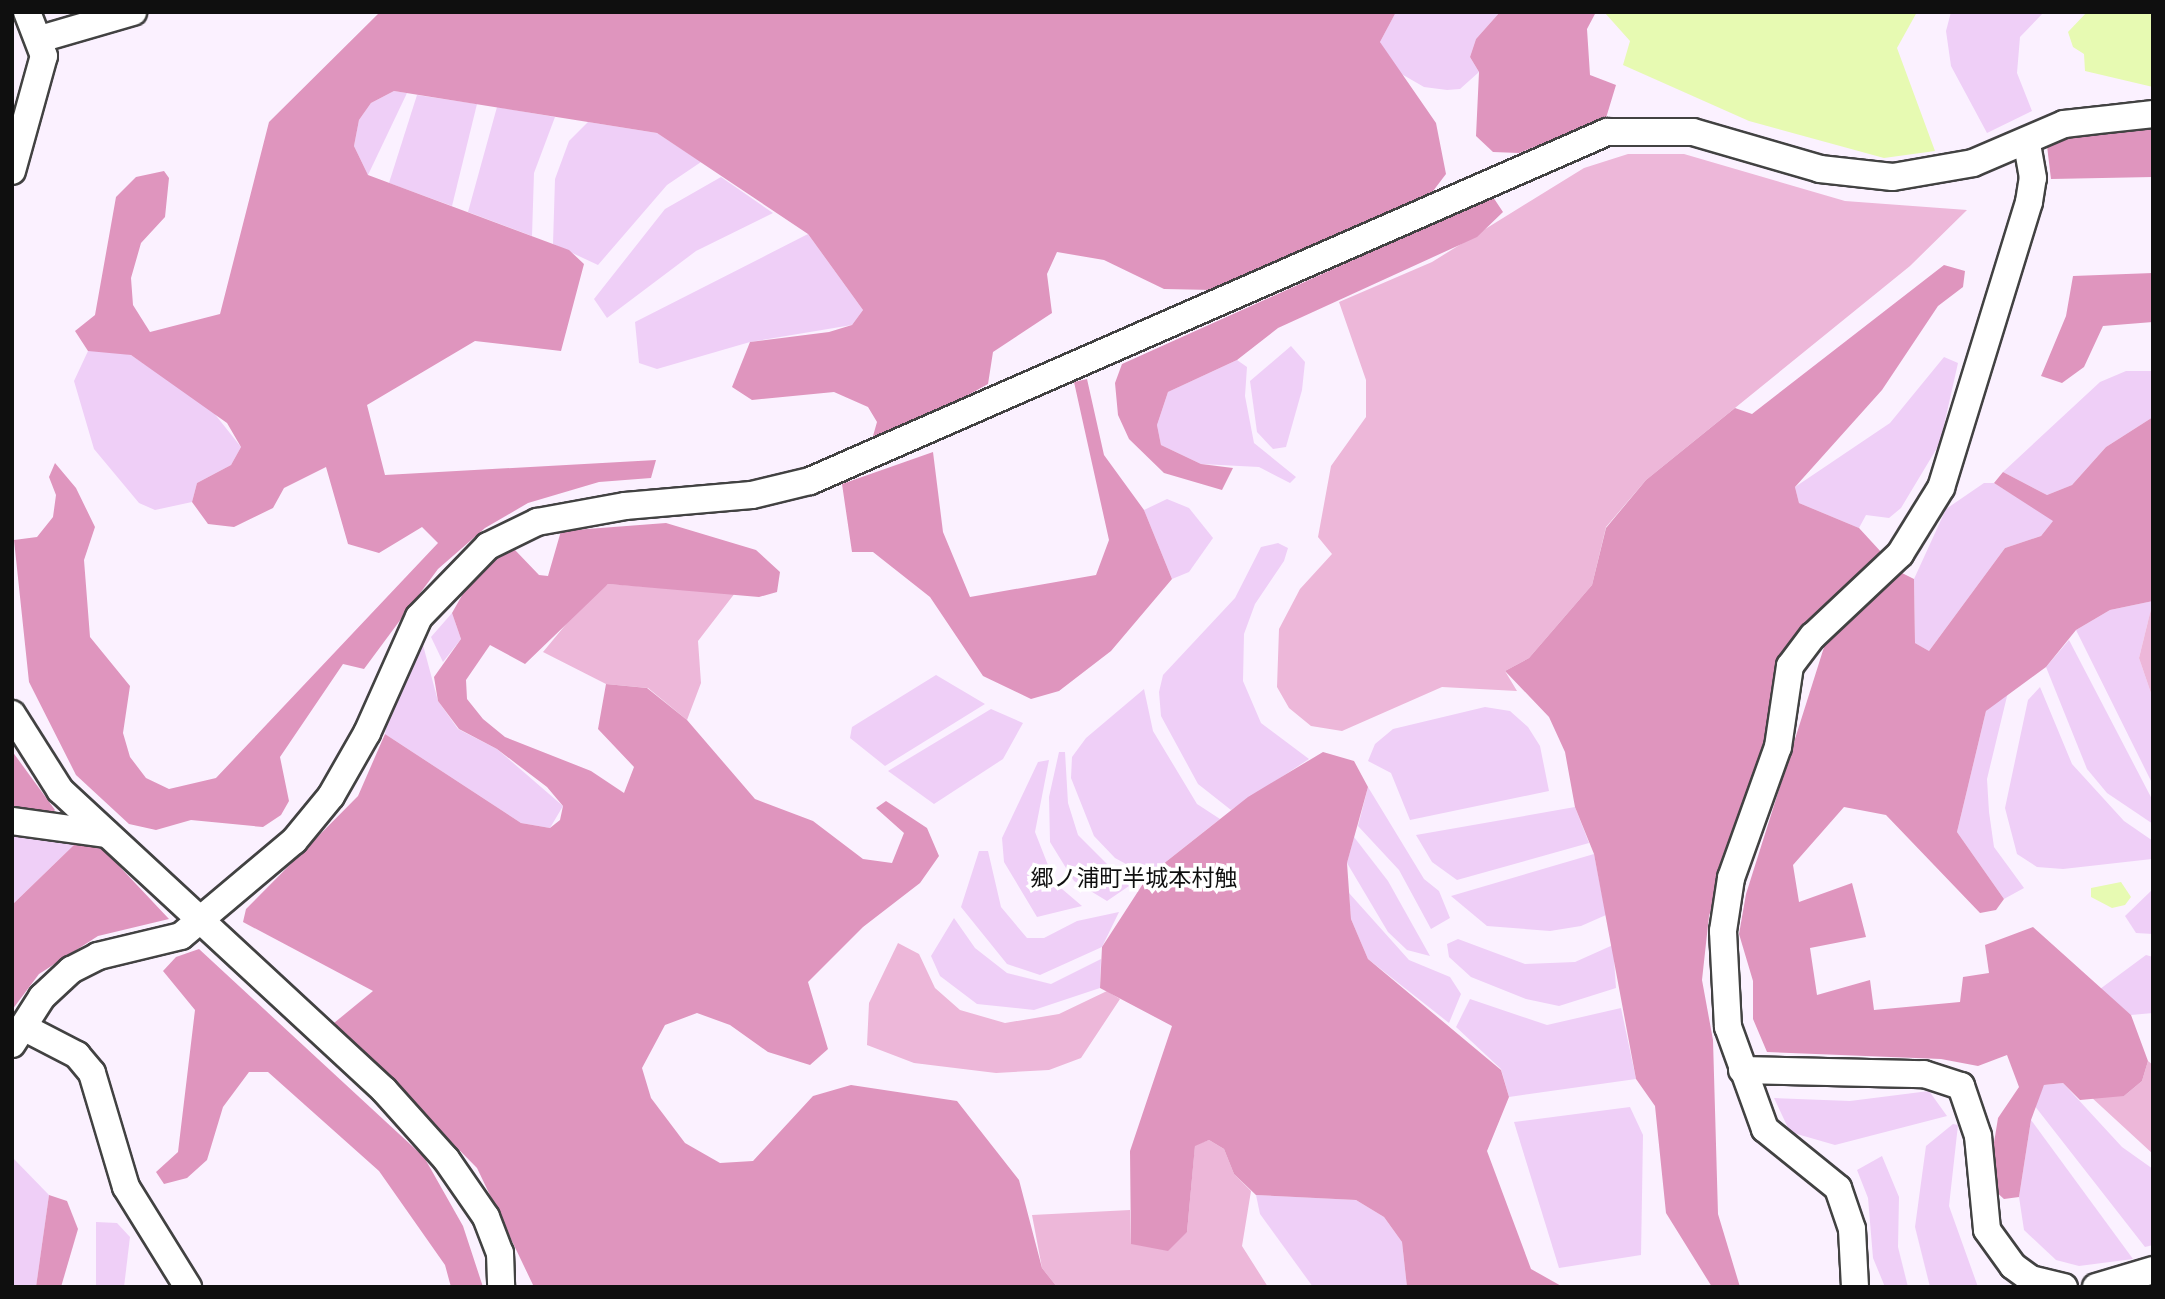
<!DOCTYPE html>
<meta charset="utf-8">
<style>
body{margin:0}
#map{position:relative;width:2165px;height:1299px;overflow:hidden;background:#fbf1ff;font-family:Literata,"Noto Sans JP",serif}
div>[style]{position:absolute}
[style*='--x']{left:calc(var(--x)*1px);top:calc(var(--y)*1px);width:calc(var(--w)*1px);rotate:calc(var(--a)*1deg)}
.farmland>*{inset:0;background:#efcff7}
.green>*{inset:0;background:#edb7d9}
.forest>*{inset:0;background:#df95be}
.water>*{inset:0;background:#e7fab2}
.roads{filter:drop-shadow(2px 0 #424242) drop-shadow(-2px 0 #424242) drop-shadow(0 2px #424242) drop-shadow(0 -2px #424242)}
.minor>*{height:26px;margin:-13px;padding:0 13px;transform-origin:13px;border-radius:13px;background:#fff}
span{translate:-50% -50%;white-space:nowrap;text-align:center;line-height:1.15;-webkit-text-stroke:7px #fff;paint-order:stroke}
.quarter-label{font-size:23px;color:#0f0f0f}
.frame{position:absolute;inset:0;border:14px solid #0f0f0f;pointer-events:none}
</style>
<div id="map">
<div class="farmland">
<div style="clip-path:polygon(1396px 12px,1500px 12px,1476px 39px,1470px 57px,1479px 72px,1460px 89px,1447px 90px,1424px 87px,1398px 72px,1380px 42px)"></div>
<div style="clip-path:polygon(1951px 12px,2044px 12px,2020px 37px,2017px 73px,2032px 111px,1987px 133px,1951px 66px,1946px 31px)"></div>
<div style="clip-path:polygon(394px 91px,407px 93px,368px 175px,354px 146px,359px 120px,371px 103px)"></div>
<div style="clip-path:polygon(417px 95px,477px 104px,452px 206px,389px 183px)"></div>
<div style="clip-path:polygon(497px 107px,555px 117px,534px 173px,532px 236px,468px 212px)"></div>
<div style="clip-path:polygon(588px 122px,657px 133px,701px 162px,667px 185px,598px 265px,553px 244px,555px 179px,569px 141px)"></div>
<div style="clip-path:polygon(721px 177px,773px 213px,696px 251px,607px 318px,594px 299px,665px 209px)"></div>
<div style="clip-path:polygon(808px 234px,863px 310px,852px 325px,750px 342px,657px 369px,639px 363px,635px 322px)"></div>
<div style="clip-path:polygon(1291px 346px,1305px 362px,1302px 390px,1286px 447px,1273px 449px,1257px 432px,1250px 381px)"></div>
<div style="clip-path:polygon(108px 350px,131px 355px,210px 408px,241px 447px,231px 465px,197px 483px,192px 502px,155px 510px,139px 503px,94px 449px,74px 381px,88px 351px)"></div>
<div style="clip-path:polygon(1944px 357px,1958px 363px,1940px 443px,1901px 508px,1889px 518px,1866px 515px,1859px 528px,1799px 503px,1795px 487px,1890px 423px)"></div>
<div style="clip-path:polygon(1237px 360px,1247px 367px,1245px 396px,1254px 443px,1296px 477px,1290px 483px,1259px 467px,1201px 464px,1161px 445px,1157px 425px,1168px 392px)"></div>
<div style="clip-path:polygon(2126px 371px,2153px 371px,2153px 417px,2106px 447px,2072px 485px,2047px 495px,2003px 472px,2100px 382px)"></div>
<div style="clip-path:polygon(1984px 483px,1994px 483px,2054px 520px,2041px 536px,2005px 548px,1929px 651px,1915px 643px,1914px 579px,1946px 509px)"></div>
<div style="clip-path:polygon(1167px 499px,1189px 508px,1213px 538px,1189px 572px,1172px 579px,1144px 510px)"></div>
<div style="clip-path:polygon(1278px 543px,1288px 548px,1284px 561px,1255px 604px,1244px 634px,1243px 681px,1261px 723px,1309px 759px,1231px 810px,1198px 784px,1161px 716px,1159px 692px,1163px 675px,1235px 598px,1261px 547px)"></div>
<div style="clip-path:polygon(2153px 601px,2139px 658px,2153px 699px,2153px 785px,2076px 630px,2110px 610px)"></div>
<div style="clip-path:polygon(452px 613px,461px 639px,443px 662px,431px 637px)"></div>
<div style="clip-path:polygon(2069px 640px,2153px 801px,2153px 824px,2107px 793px,2087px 769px,2046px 667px)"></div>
<div style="clip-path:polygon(423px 645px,438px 701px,458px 729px,497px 749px,563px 806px,550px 828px,521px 823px,385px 734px,393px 698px)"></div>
<div style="clip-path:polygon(936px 675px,985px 704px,885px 766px,850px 738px,852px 727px)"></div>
<div style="clip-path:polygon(2040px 687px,2072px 764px,2124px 821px,2153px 841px,2152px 859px,2063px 869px,2037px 867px,2017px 854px,2005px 808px,2028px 700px)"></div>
<div style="clip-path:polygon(2009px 688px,1987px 779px,1989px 812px,1994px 847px,2024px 888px,2004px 899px,1957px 832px,1986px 711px)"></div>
<div style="clip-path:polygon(1144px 689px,1153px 731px,1197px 804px,1220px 819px,1148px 876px,1115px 858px,1094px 836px,1071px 778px,1072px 757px,1086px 738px)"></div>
<div style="clip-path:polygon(1485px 707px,1510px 711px,1528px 727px,1540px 746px,1549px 791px,1410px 820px,1391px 773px,1368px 761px,1375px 744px,1393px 729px)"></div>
<div style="clip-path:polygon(991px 709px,1023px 723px,1003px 759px,934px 804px,888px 771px)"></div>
<div style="clip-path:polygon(1059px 752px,1065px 752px,1068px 803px,1078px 835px,1129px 886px,1107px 901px,1074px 881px,1050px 842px,1049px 797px)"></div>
<div style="clip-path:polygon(1049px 760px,1035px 832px,1055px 883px,1082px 906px,1037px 917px,1004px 862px,1002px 838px,1038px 762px)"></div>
<div style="clip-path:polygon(1368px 787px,1424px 879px,1439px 891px,1450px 918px,1431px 929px,1399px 870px,1358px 826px)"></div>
<div style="clip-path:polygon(1575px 807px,1589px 843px,1457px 880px,1432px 862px,1416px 835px)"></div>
<div style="clip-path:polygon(12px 834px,59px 834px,76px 843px,12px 905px)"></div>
<div style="clip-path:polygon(1354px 837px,1388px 881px,1430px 956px,1407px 950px,1388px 932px,1347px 863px)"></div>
<div style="clip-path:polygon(979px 851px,988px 851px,1001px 907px,1027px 938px,1044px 938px,1077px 921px,1119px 912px,1102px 947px,1040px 975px,1007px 964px,961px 907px)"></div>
<div style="clip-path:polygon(1594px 854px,1606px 915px,1581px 926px,1550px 931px,1487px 926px,1451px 896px)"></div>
<div style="clip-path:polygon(2153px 889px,2153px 934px,2136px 933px,2125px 916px)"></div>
<div style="clip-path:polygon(1349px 893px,1409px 960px,1450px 977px,1461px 994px,1449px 1023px,1368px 959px,1351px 919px)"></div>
<div style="clip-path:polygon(954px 918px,975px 948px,1007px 973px,1051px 984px,1101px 959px,1100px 988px,1034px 1010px,977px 1004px,940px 976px,931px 956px)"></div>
<div style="clip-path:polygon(1458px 939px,1525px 964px,1575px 962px,1613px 945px,1616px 988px,1559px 1006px,1526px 999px,1471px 977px,1449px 957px,1447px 944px)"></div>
<div style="clip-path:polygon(2146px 955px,2153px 957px,2153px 1013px,2131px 1015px,2100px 989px)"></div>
<div style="clip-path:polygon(1470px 999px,1547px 1025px,1621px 1008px,1636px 1079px,1509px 1097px,1501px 1069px,1456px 1027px)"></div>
<div style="clip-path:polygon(2063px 1083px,2122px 1147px,2153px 1169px,2153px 1245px,2145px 1247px,2034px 1105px,2044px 1085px)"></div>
<div style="clip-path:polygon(1929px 1091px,1947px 1116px,1835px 1145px,1790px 1132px,1774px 1098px,1850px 1101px)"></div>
<div style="clip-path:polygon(1630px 1107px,1643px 1135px,1641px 1255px,1559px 1268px,1514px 1122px)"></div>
<div style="clip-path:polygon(2031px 1120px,2133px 1259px,2079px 1266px,2056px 1260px,2024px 1230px,2019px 1197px)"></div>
<div style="clip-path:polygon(1953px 1124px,1958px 1125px,1949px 1206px,1978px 1287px,1930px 1287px,1915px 1227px,1926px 1146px)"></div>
<div style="clip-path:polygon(1882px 1156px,1899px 1197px,1898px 1247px,1908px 1287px,1885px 1287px,1873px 1258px,1868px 1198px,1857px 1170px)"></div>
<div style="clip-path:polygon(12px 1157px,49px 1195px,36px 1287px,12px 1287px)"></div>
<div style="clip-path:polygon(1256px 1195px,1356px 1200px,1384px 1217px,1402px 1242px,1407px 1287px,1313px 1287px,1260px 1214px)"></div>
<div style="clip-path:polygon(96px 1222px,117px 1223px,130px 1237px,124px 1287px,96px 1287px)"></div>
</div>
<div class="green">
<div style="clip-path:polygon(1628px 154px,1684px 154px,1845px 201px,1967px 210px,1910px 266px,1646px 480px,1606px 527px,1592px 585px,1529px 658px,1505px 671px,1517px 691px,1442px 687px,1342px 731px,1311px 726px,1289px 708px,1277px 687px,1279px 629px,1300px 589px,1332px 554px,1318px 537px,1331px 466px,1366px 417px,1366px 380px,1339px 302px,1432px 262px,1584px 168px)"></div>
<div style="clip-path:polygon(608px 584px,735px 593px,698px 641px,701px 683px,687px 720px,648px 688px,606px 684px,543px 652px,587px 599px)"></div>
<div style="clip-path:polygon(2153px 601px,2153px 699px,2139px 658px)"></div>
<div style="clip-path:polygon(898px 943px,919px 954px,935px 988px,960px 1010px,1005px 1023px,1059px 1014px,1107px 991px,1120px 999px,1081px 1058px,1049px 1070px,996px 1073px,914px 1063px,867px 1045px,869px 1003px)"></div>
<div style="clip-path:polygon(2148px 1061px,2153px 1065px,2153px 1154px,2090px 1096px,2124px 1096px,2142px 1081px)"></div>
<div style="clip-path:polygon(1209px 1140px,1224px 1149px,1234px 1174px,1251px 1191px,1242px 1246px,1268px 1287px,1057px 1287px,1042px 1268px,1032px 1215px,1130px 1210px,1131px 1244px,1187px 1232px,1195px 1145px)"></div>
</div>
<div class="forest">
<div style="clip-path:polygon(380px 12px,1396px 12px,1380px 42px,1436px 123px,1446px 174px,1430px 195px,1213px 290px,1164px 289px,1104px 260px,1057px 252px,1047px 274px,1052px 313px,993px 352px,988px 384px,897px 434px,873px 436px,877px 422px,868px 407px,834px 392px,752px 400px,732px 387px,750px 342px,829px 332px,852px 325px,863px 310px,808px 234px,657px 133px,394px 91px,371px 103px,359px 120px,354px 146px,368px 175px,569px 250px,584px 264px,561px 351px,475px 341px,367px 405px,385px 475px,656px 460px,651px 478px,599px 482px,528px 503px,485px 528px,438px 569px,364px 669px,343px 664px,280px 757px,289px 801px,281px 815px,263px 827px,191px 820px,156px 830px,129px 824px,76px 775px,29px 682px,14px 540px,37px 537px,53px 517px,56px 495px,49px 477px,55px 463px,76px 488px,95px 527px,84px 560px,90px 637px,130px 686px,123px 733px,130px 757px,146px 778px,169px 789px,216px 778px,438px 543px,422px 527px,379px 553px,348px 544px,326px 467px,284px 488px,273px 508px,234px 527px,208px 524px,192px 502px,197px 483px,231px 465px,241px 447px,227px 423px,131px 355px,88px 351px,75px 331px,95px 315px,116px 197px,136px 177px,164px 171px,169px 178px,165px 217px,141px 243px,131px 278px,133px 305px,150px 332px,220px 314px,269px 122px)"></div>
<div style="clip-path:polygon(1500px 12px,1596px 12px,1587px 29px,1590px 75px,1616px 85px,1606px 118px,1519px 153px,1493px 152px,1476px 136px,1479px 72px,1470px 57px,1476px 39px)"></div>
<div style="clip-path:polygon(2153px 129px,2153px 177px,2051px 179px,2047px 146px,2072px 132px)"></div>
<div style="clip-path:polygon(1493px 197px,1503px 212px,1477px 237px,1278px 328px,1237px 360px,1168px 392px,1157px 425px,1161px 445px,1201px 464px,1233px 468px,1222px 490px,1164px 473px,1129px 439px,1118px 415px,1115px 383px,1122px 364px)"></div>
<div style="clip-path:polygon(1944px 265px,1965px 271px,1963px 287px,1938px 306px,1882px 390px,1795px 487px,1799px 503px,1859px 528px,1882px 553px,1803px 627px,1776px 672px,1773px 722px,1709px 916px,1702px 980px,1713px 1040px,1718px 1214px,1740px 1287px,1712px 1287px,1666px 1213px,1655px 1106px,1636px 1079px,1594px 854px,1575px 807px,1565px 752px,1549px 717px,1505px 671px,1529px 658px,1592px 585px,1606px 528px,1646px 480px,1735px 408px,1752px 414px)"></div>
<div style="clip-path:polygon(2153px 273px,2153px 322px,2103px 326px,2084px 367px,2062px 383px,2041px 376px,2066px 316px,2073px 276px)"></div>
<div style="clip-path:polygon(1087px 379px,1104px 455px,1144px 510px,1172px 579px,1111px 651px,1059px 691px,1031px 699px,983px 676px,930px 597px,873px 552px,852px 552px,842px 484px,933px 452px,943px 532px,970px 597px,1096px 575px,1109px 540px,1074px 382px)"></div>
<div style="clip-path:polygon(2153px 417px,2153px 601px,2110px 610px,2076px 630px,2046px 667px,1986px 711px,1957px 832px,2004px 899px,1996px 910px,1980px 913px,1886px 815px,1844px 807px,1793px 865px,1799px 902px,1852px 883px,1866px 937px,1810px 948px,1817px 995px,1870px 980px,1874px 1010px,1960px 1002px,1963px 977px,1989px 973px,1985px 945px,2033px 927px,2131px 1015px,2148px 1061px,2142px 1081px,2124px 1096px,2080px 1100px,2063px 1083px,2044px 1085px,2031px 1120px,2019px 1197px,2004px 1199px,1994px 1190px,1992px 1155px,1998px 1118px,2019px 1087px,2007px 1055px,1978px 1066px,1941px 1059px,1767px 1052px,1753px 1019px,1753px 981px,1739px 934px,1746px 894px,1825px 644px,1902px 573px,1914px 579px,1915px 643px,1929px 651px,2005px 548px,2041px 536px,2053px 521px,1994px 483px,2003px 472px,2047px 495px,2072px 485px,2106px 447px)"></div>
<div style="clip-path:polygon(666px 523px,756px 550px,780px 572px,777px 592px,759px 597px,608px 584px,525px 664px,490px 645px,466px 680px,467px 699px,483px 719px,505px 737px,591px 771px,624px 793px,634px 767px,598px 729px,606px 684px,647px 688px,687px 720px,755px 799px,813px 821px,863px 859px,892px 863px,904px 833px,876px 808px,886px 801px,927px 828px,939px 856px,920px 883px,863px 927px,808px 982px,828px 1049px,810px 1065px,768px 1052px,730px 1025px,697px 1013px,665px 1025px,642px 1068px,651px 1098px,685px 1143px,720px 1163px,753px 1161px,813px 1096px,851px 1085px,957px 1101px,1019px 1180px,1042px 1268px,1057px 1287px,534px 1287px,477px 1168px,334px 1023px,373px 991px,243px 922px,246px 909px,358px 796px,385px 734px,521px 823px,550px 828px,560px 820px,563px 806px,547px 787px,497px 749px,459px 729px,438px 701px,434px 677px,461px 639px,452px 613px,469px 583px,500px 556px,515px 550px,539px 575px,548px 576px,561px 531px)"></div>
<div style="clip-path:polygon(12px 751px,55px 810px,49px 817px,12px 808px)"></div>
<div style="clip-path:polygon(1323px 752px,1354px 761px,1368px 787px,1347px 863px,1351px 919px,1368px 959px,1501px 1070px,1509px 1097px,1487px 1151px,1531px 1269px,1563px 1287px,1407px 1287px,1402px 1242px,1384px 1217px,1356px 1200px,1256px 1195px,1234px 1174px,1224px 1149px,1209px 1140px,1195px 1146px,1187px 1232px,1168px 1251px,1131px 1244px,1130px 1151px,1172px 1026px,1100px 988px,1102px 947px,1148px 876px,1248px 797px)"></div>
<div style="clip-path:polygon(76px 843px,103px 849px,169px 919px,98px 936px,39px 974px,12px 1010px,12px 905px)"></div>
<div style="clip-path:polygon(199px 949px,424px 1157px,463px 1226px,483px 1287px,451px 1287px,445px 1265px,379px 1171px,268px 1072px,249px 1072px,223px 1107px,207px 1160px,187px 1178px,164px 1184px,156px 1172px,178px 1152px,195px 1010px,163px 971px,176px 957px)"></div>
<div style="clip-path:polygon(49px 1195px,67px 1201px,78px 1229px,61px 1287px,36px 1287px)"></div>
</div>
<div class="water">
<div style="clip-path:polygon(1917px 12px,1897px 48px,1935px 151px,1884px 158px,1749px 121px,1623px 65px,1630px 41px,1605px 13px)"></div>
<div style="clip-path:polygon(2087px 12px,2153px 12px,2153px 87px,2085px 71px,2084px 54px,2073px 47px,2068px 32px)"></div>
<div style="clip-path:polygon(2121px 882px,2131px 897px,2125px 905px,2112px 908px,2091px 897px,2091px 888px)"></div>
</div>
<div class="roads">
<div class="minor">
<div style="--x:40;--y:39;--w:97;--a:-16.2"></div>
<div style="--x:12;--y:171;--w:119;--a:-74.5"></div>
<div style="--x:44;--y:56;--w:47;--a:-111.1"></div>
<div style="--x:12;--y:714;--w:90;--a:57.7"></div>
<div style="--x:60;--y:790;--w:442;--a:42.8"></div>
<div style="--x:384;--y:1090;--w:93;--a:48.1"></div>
<div style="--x:446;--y:1159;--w:70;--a:55.4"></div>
<div style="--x:486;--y:1217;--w:39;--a:69"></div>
<div style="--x:500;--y:1253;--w:34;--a:88"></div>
<div style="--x:12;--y:821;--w:96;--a:7.8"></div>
<div style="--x:23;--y:1027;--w:61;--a:27.4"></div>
<div style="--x:77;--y:1055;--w:23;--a:50"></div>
<div style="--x:92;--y:1073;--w:119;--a:73.4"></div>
<div style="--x:126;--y:1187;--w:118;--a:58.2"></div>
<div style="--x:12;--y:1044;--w:56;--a:-57.4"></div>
<div style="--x:42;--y:997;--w:40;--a:-43"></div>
<div style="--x:71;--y:970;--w:30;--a:-27"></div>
<div style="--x:98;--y:956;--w:85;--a:-13.5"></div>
<div style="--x:181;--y:936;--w:148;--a:-40.1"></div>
<div style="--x:294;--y:841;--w:58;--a:-50.6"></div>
<div style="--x:331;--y:796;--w:73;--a:-60.3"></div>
<div style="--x:367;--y:733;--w:127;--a:-65.9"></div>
<div style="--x:419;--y:617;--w:99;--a:-45.8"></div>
<div style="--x:488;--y:546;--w:55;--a:-26.1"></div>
<div style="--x:537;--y:522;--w:89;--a:-10.3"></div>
<div style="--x:625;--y:506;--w:127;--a:-5"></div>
<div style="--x:752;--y:495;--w:60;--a:-13.6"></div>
<div style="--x:810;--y:481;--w:870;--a:-23.65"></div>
<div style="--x:1607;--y:132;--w:86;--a:0"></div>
<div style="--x:1693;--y:132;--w:132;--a:16.2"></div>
<div style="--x:1820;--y:169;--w:73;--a:6.3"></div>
<div style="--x:1893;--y:177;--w:81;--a:-9.9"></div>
<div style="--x:1973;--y:163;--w:99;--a:-23.2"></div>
<div style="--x:2064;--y:124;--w:90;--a:-6.4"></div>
<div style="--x:1742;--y:1070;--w:182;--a:1.3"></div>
<div style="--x:1924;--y:1074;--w:39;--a:18"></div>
<div style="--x:1961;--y:1086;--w:53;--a:71.2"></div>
<div style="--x:1978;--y:1136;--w:94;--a:84.5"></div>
<div style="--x:1987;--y:1230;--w:44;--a:54.2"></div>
<div style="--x:2013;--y:1266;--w:22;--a:36"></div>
<div style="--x:2031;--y:1279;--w:34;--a:14"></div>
<div style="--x:1855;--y:1287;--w:58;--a:-93"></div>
<div style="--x:1852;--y:1229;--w:43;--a:-108.9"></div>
<div style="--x:1838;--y:1188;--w:94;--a:-141.1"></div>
<div style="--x:1765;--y:1129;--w:109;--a:-109.9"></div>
<div style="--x:1728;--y:1027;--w:96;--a:-93"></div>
<div style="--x:1723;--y:931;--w:54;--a:-81.4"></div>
<div style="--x:1731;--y:878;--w:139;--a:-70.3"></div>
<div style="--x:1778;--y:747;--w:82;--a:-81.6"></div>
<div style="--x:1790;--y:666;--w:38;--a:-53"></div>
<div style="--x:1813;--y:636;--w:120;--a:-43.3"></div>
<div style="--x:1900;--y:554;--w:78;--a:-58.2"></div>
<div style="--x:1941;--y:488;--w:299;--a:-72.9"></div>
<div style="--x:2029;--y:202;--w:24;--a:-81"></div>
<div style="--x:2033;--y:178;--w:36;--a:-100"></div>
<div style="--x:2096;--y:1287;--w:59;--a:-16.6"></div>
</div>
</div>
<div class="quarter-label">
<span style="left:1134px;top:876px">郷ノ浦町半城本村触</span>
</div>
<div class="frame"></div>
</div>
